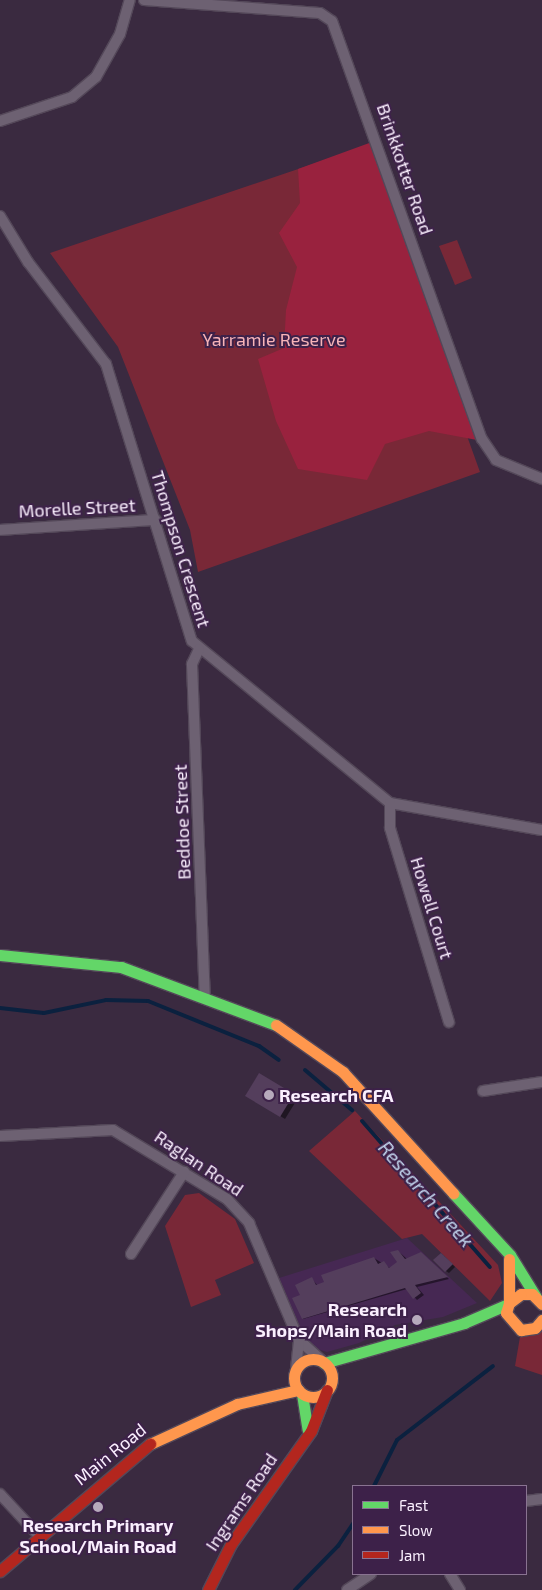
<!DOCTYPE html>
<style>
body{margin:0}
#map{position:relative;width:542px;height:1590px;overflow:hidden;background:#3a2a40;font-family:"Exo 2",sans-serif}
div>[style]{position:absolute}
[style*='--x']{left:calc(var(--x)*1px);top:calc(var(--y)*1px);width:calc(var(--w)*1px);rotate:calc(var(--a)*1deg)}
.built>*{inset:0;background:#462853}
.green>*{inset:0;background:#792837}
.forest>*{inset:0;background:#99223e}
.shadow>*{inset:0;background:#0007}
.stream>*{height:4px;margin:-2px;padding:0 2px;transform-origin:2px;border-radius:2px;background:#0b213f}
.building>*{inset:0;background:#543e5c}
.roads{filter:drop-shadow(1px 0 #544859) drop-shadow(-1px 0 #544859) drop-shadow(0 1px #544859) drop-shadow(0 -1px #544859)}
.street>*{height:10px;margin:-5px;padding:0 5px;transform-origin:5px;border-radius:5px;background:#6d6172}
.fast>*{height:11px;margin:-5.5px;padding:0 5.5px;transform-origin:5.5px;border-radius:5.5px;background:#63d668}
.slow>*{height:11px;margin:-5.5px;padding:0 5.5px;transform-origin:5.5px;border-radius:5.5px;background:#ff974d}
.slow>.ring{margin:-5.5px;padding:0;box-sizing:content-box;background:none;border:11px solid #ff974d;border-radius:50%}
.jam>*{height:11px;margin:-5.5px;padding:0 5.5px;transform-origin:5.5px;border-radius:5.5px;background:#b3261e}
.dots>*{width:14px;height:14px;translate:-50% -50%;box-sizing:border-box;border:2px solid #3d2149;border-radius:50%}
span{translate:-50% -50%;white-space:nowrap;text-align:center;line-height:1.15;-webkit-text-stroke:4px #3d2149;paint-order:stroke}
.street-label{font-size:18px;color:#faeffe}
.park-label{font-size:18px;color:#f8b4b8}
.poi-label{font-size:18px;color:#faeffe;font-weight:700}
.left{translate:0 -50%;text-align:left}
.right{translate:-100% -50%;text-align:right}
.water-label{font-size:19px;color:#c3d6ee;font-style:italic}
.legend{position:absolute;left:352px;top:1485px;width:175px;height:90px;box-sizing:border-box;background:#3d2149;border:1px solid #897391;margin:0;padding:6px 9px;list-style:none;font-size:15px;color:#faeffe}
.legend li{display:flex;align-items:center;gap:10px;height:25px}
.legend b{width:25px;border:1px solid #897391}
</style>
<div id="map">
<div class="built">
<div style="clip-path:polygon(407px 1238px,477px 1303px,443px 1317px,395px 1325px,359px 1343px,327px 1352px,308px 1346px,279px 1278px)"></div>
</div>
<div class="green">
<div style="clip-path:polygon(363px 147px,480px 472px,198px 572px,190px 530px,118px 347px,50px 253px)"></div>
<div style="clip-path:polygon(457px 240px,472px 278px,455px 285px,439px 246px)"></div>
<div style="clip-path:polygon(355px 1111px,498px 1265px,502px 1283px,490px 1301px,422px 1234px,402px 1239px,309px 1151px)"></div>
<div style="clip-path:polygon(199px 1193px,235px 1219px,254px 1263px,215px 1280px,221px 1295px,191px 1307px,165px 1226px,185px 1195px)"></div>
<div style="clip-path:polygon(542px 1331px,542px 1375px,515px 1366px,520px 1337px)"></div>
</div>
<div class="forest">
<div style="clip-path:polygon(372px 142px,477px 440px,429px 431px,385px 444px,367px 480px,298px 469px,276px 421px,258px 359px,284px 348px,286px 310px,297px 267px,279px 233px,300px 203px,298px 169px)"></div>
</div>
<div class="shadow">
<div style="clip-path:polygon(259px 1074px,298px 1098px,285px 1119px,246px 1095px)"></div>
<div style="clip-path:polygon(398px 1251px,407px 1259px,424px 1256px,449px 1279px,417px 1287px,424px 1295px,417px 1300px,407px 1289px,303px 1319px,301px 1295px,312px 1279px,318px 1286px,374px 1258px,390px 1268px,399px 1262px)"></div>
<div style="clip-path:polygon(444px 1256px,455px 1267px,449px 1273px,446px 1271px)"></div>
</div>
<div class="stream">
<div style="--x:0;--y:1008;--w:44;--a:6.5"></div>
<div style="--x:44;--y:1013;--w:63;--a:-11.8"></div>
<div style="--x:106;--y:1000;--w:42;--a:1.4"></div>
<div style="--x:148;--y:1001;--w:120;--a:22.1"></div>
<div style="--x:259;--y:1046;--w:24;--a:35"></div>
<div style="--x:305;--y:1070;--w:62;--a:40.4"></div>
<div style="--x:362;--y:1121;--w:194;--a:48.8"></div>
<div style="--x:374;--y:1486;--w:51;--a:-63.4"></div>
<div style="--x:397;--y:1440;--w:121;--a:-37.6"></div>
<div style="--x:295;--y:1590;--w:62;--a:-45.7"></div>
<div style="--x:338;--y:1546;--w:27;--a:-56"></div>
</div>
<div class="building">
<div style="clip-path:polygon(259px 1073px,294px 1094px,280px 1117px,245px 1096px)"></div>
<div style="clip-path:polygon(398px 1250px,405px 1259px,421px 1252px,448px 1277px,415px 1285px,421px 1293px,413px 1299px,405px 1288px,302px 1319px,292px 1298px,300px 1295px,295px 1285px,312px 1277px,316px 1285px,324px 1282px,321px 1275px,374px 1257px,378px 1264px,384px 1261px,389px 1268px,397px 1262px,390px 1252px)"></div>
<div style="clip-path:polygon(441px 1253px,453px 1264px,445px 1272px,433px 1260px)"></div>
</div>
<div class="roads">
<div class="street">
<div style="--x:144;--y:0;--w:176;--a:4.2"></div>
<div style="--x:320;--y:13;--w:14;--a:34"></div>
<div style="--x:332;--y:21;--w:444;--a:70.3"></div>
<div style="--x:482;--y:439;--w:25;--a:56"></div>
<div style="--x:496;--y:460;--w:50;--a:22.4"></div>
<div style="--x:0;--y:121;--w:76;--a:-18.4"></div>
<div style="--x:72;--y:97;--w:31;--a:-40"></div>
<div style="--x:96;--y:77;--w:49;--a:-60.8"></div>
<div style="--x:120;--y:34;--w:35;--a:-74"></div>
<div style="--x:0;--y:216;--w:54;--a:58.7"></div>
<div style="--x:28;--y:262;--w:128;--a:52.6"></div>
<div style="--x:106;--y:364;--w:290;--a:72.8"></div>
<div style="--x:192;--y:641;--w:256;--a:39.3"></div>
<div style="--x:390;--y:803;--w:154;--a:10.1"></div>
<div style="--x:0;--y:530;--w:156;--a:-3.7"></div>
<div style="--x:199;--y:649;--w:17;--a:115"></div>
<div style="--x:192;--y:664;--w:331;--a:87.8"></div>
<div style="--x:390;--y:803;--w:25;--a:90"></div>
<div style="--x:390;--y:828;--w:203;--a:73.1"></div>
<div style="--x:483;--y:1091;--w:60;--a:-8.7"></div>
<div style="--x:0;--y:1136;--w:113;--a:-3"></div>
<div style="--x:113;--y:1130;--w:133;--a:31.2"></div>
<div style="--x:227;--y:1199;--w:33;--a:47"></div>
<div style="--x:249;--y:1223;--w:127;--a:66.9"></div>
<div style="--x:299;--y:1340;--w:31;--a:42"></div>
<div style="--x:131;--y:1254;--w:98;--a:-57.1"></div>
<div style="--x:296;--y:1369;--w:29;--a:-84"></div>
<div style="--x:0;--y:1494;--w:57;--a:47.1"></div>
<div style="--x:526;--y:1501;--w:16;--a:-7"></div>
<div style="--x:450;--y:1574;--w:19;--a:58"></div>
<div style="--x:347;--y:1590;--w:29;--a:-34"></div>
</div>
<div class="fast">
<div style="--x:0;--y:955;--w:122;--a:5.7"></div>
<div style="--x:121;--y:967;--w:165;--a:20.5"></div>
<div style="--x:453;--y:1193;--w:84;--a:47.4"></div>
<div style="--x:510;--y:1255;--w:49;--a:58.2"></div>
<div style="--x:324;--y:1363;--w:146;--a:-15.9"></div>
<div style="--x:464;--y:1323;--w:48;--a:-23.4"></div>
<div style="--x:302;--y:1394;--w:36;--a:81"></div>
</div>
<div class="slow">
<div style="--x:276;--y:1025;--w:82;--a:35"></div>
<div style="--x:343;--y:1072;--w:164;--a:47.7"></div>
<div style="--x:509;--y:1259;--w:44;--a:90"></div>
<div style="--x:542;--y:1304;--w:14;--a:-135"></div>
<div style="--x:532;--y:1294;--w:11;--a:180"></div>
<div style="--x:521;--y:1294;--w:15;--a:143"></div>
<div style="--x:509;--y:1303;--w:10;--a:107"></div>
<div style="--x:506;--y:1313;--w:23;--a:49"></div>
<div style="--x:521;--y:1330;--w:14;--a:-8"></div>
<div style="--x:535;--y:1328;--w:11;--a:-49"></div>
<div class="ring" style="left:294px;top:1359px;width:27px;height:27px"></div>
<div style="--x:150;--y:1444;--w:96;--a:-24.7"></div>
<div style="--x:237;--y:1404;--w:63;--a:-12.9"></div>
</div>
<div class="jam">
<div style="--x:0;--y:1571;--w:197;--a:-40.3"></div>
<div style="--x:208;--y:1590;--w:51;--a:-63.4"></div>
<div style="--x:231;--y:1544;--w:138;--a:-54.7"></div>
<div style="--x:311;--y:1431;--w:44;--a:-68.7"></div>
</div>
</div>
<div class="dots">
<div style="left:269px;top:1095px;background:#b7aabc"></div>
<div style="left:417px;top:1320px;background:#b7aabc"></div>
<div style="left:98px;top:1507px;background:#b7aabc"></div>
</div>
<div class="street-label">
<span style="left:405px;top:169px;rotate:71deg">Brinkkotter Road</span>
<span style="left:77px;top:508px;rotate:-3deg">Morelle Street</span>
<span style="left:181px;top:549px;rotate:73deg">Thompson Crescent</span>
<span style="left:182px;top:822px;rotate:-92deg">Beddoe Street</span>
<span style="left:432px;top:908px;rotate:73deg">Howell Court</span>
<span style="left:199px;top:1163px;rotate:34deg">Raglan Road</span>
<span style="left:110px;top:1454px;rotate:-39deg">Main Road</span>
<span style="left:241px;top:1502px;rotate:-56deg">Ingrams Road</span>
</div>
<div class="park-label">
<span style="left:274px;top:339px">Yarramie Reserve</span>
</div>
<div class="poi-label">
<span class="left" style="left:279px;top:1095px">Research CFA</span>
<span class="right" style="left:407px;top:1320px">Research<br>Shops/Main Road</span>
<span style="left:98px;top:1536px">Research Primary<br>School/Main Road</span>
</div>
<div class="water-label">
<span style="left:426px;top:1194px;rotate:49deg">Research Creek</span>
</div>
<ul class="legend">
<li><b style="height:6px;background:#63d668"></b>Fast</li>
<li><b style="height:6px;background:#ff974d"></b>Slow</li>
<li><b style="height:6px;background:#b3261e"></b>Jam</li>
</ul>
</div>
